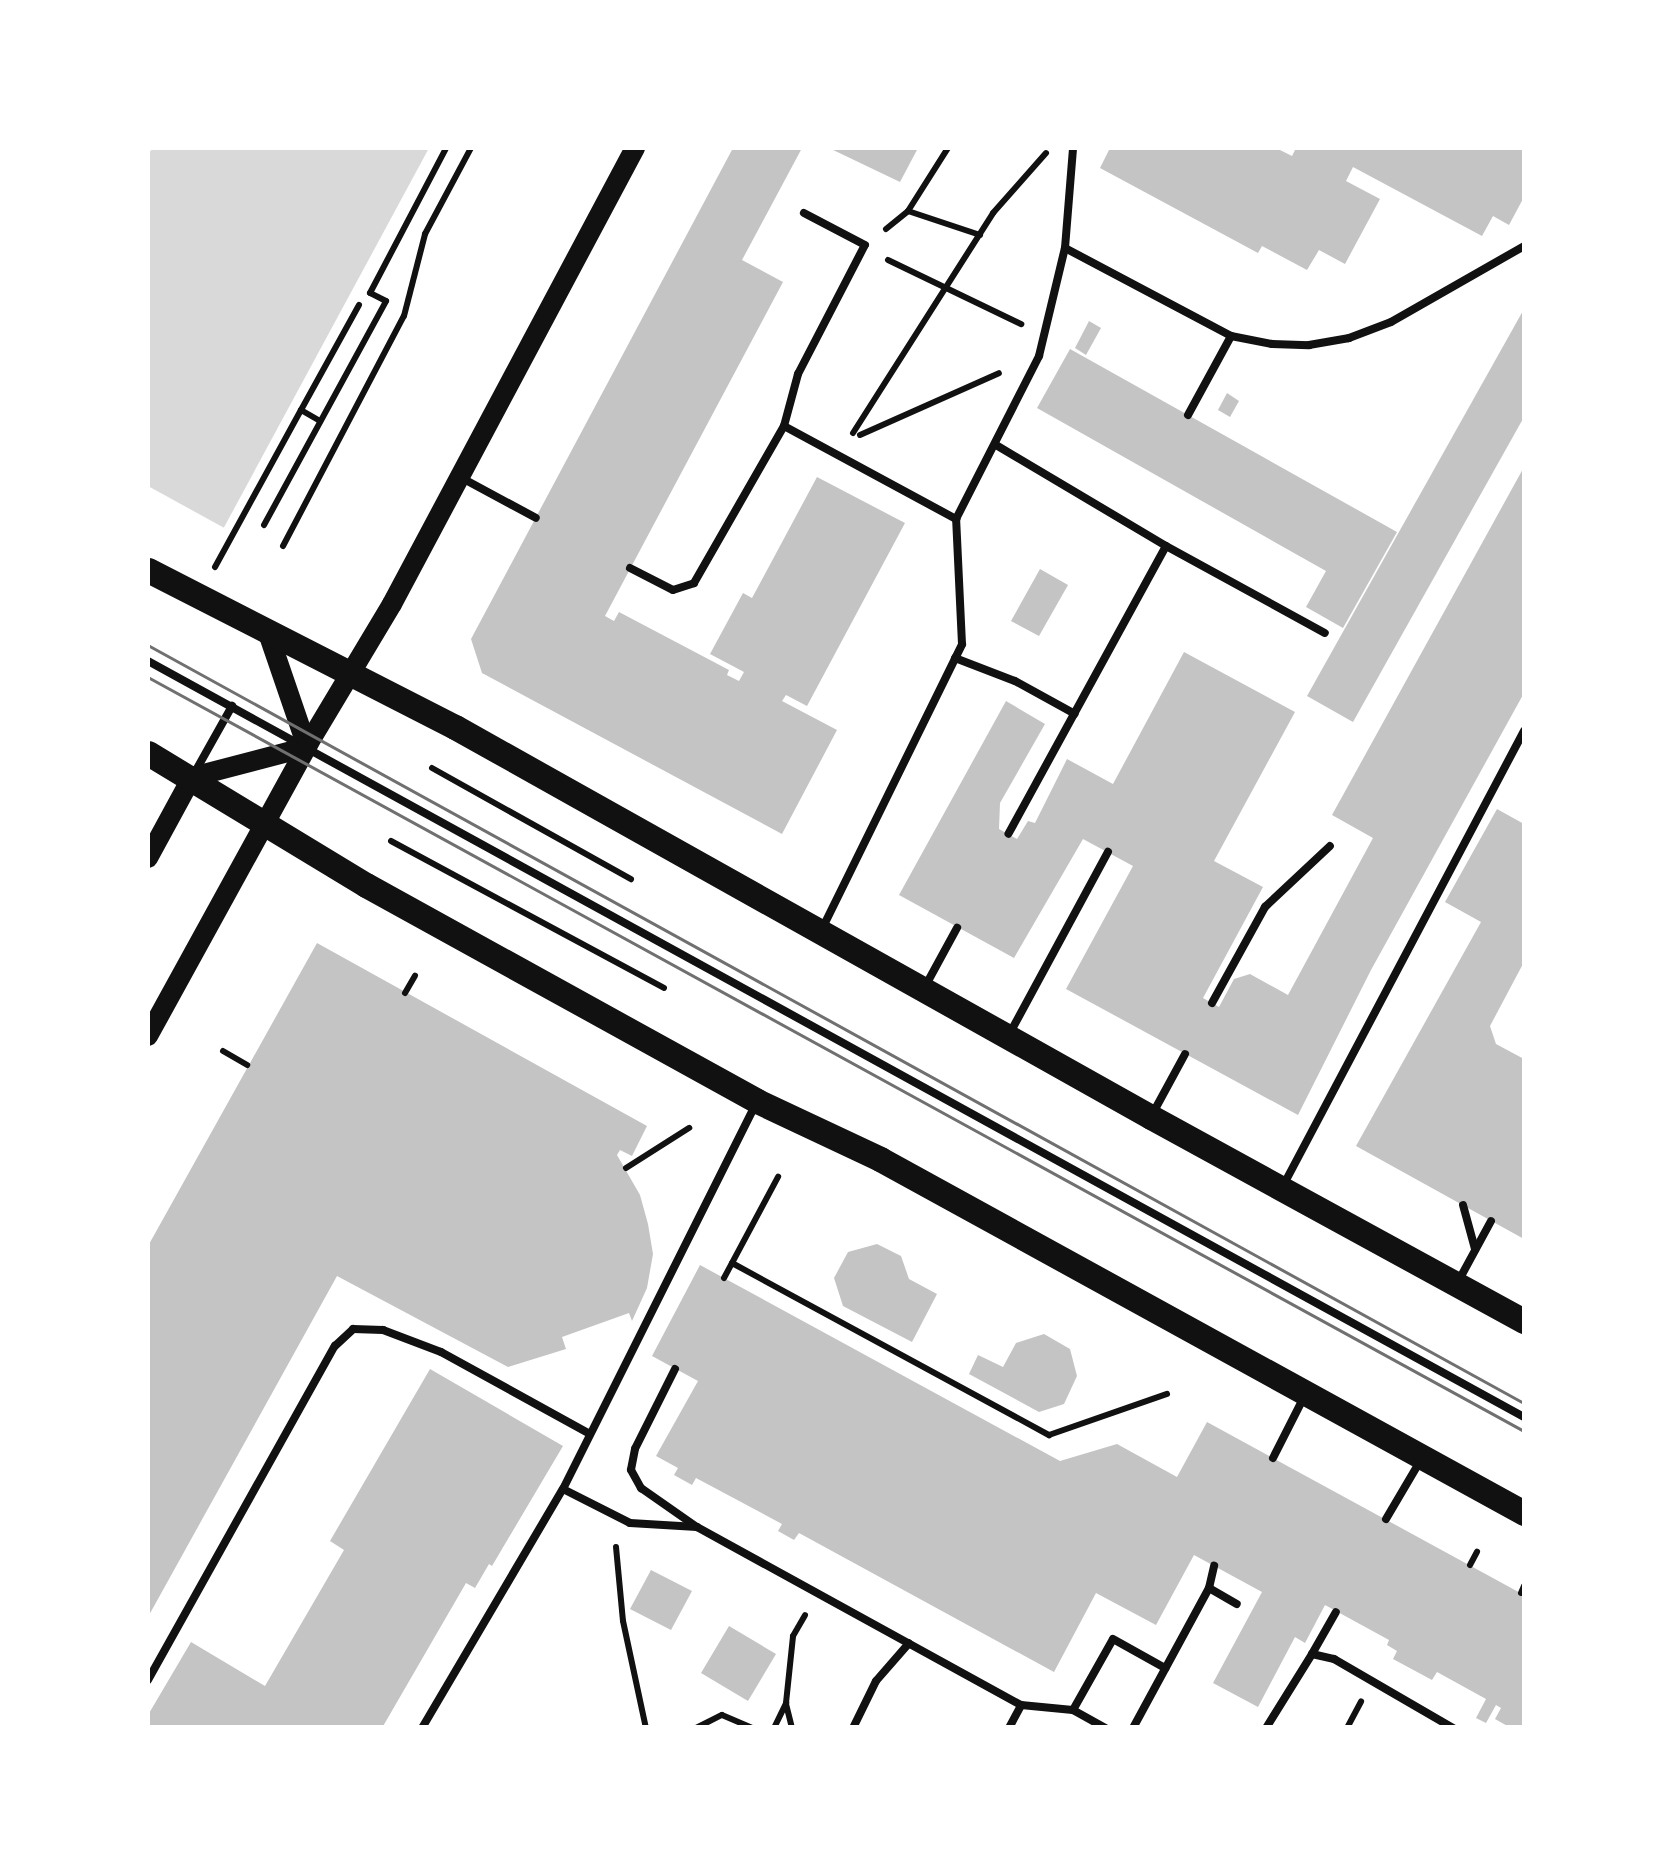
<!DOCTYPE html>
<style>
body{margin:0}
#map{position:relative;width:1672px;height:1875px;overflow:hidden;background:#fff;font-family:"Fira Sans Condensed",sans-serif}
div>[style]{position:absolute}
[style*='--x']{left:calc(var(--x)*1px);top:calc(var(--y)*1px);width:calc(var(--w)*1px);rotate:calc(var(--a)*1deg)}
.water>*{inset:0;background:#d9d9d9}
.pier>*{inset:0;background:#fff}
.building>*{inset:0;background:#c4c4c4}
.path>*{height:6px;margin:-3px;padding:0 3px;transform-origin:3px;border-radius:3px;background:#111}
.service>*{height:8px;margin:-4px;padding:0 4px;transform-origin:4px;border-radius:4px;background:#111}
.secondary>*{height:20px;margin:-10px;padding:0 10px;transform-origin:10px;border-radius:10px;background:#111}
.primary>*{height:25px;margin:-12.5px;padding:0 12.5px;transform-origin:12.5px;border-radius:12.5px;background:#111}
.tram>*{height:2.5px;margin:-1.25px;padding:0 1.25px;transform-origin:1.25px;border-radius:1.25px;background:#707070}
span{translate:-50% -50%;white-space:nowrap;text-align:center;line-height:1.15;-webkit-text-stroke:8px #fff;paint-order:stroke}
.frame{position:absolute;inset:0;border:150px solid #fff;pointer-events:none}
</style>
<div id="map">
<div class="water">
<div style="clip-path:polygon(152px 148px,429px 148px,148px 668px,148px 156px)"></div>
</div>
<div class="pier">
<div style="clip-path:polygon(148px 486px,228px 530px,148px 673px)"></div>
</div>
<div class="building">
<div style="clip-path:polygon(733px 148px,802px 148px,742px 260px,783px 282px,605px 616px,614px 621px,619px 612px,729px 670px,727px 675px,739px 681px,744px 672px,710px 654px,743px 593px,752px 598px,817px 477px,905px 523px,807px 706px,786px 695px,782px 701px,837px 730px,782px 834px,482px 673px,471px 639px)"></div>
<div style="clip-path:polygon(829px 148px,918px 148px,900px 182px)"></div>
<div style="clip-path:polygon(1110px 148px,1276px 148px,1292px 156px,1296px 148px,1524px 148px,1524px 197px,1509px 225px,1493px 216px,1482px 236px,1353px 167px,1346px 181px,1380px 199px,1345px 264px,1319px 250px,1307px 270px,1262px 246px,1258px 253px,1100px 168px)"></div>
<div style="clip-path:polygon(1524px 309px,1524px 417px,1353px 722px,1307px 696px)"></div>
<div style="clip-path:polygon(1089px 321px,1101px 328px,1086px 355px,1075px 348px)"></div>
<div style="clip-path:polygon(1070px 349px,1397px 532px,1343px 628px,1306px 607px,1326px 571px,1037px 408px)"></div>
<div style="clip-path:polygon(1227px 393px,1239px 401px,1230px 417px,1218px 410px)"></div>
<div style="clip-path:polygon(1524px 467px,1524px 693px,1371px 970px,1298px 1115px,1066px 989px,1133px 866px,1083px 839px,1014px 958px,899px 895px,1006px 701px,1045px 724px,1000px 803px,999px 829px,1017px 839px,1028px 821px,1035px 823px,1067px 759px,1113px 784px,1184px 652px,1295px 712px,1214px 861px,1263px 887px,1203px 998px,1219px 1007px,1234px 979px,1250px 974px,1288px 995px,1373px 838px,1332px 815px)"></div>
<div style="clip-path:polygon(1040px 569px,1068px 585px,1039px 636px,1011px 621px)"></div>
<div style="clip-path:polygon(1497px 809px,1524px 824px,1524px 962px,1490px 1026px,1496px 1044px,1524px 1059px,1524px 1239px,1356px 1146px,1481px 922px,1445px 902px)"></div>
<div style="clip-path:polygon(317px 943px,647px 1126px,632px 1156px,620px 1150px,617px 1155px,640px 1195px,648px 1224px,653px 1254px,647px 1288px,632px 1321px,629px 1313px,562px 1337px,566px 1349px,508px 1367px,337px 1276px,148px 1617px,148px 1246px)"></div>
<div style="clip-path:polygon(877px 1244px,901px 1256px,909px 1279px,937px 1294px,912px 1342px,843px 1306px,834px 1278px,848px 1252px)"></div>
<div style="clip-path:polygon(700px 1265px,1060px 1461px,1117px 1444px,1177px 1477px,1207px 1422px,1524px 1595px,1524px 1728px,1511px 1728px,1495px 1719px,1501px 1708px,1496px 1705px,1486px 1723px,1476px 1718px,1486px 1699px,1437px 1672px,1432px 1680px,1393px 1659px,1397px 1651px,1387px 1645px,1389px 1640px,1325px 1605px,1305px 1643px,1295px 1637px,1258px 1707px,1213px 1683px,1262px 1592px,1194px 1555px,1156px 1625px,1096px 1593px,1054px 1672px,799px 1533px,794px 1540px,778px 1531px,782px 1524px,696px 1478px,692px 1485px,674px 1475px,678px 1468px,656px 1456px,698px 1381px,652px 1356px)"></div>
<div style="clip-path:polygon(1044px 1334px,1070px 1349px,1077px 1376px,1064px 1404px,1039px 1412px,969px 1374px,978px 1355px,1003px 1367px,1016px 1343px)"></div>
<div style="clip-path:polygon(430px 1369px,563px 1446px,492px 1566px,489px 1564px,475px 1588px,466px 1583px,382px 1728px,148px 1728px,148px 1715px,191px 1642px,265px 1686px,344px 1550px,330px 1541px)"></div>
<div style="clip-path:polygon(651px 1570px,692px 1591px,671px 1630px,630px 1609px)"></div>
<div style="clip-path:polygon(729px 1626px,776px 1654px,748px 1701px,701px 1673px)"></div>
</div>
<div class="path">
<div style="--x:908;--y:211;--w:76;--a:18.4"></div>
<div style="--x:886;--y:229;--w:28;--a:-39"></div>
<div style="--x:908;--y:211;--w:75;--a:-57.6"></div>
<div style="--x:888;--y:260;--w:148;--a:25.7"></div>
<div style="--x:301;--y:410;--w:120;--a:-61.1"></div>
<div style="--x:853;--y:433;--w:261;--a:-57.5"></div>
<div style="--x:993;--y:213;--w:80;--a:-48.5"></div>
<div style="--x:860;--y:435;--w:152;--a:-24"></div>
<div style="--x:264;--y:525;--w:255;--a:-61.4"></div>
<div style="--x:386;--y:301;--w:18;--a:-153"></div>
<div style="--x:370;--y:293;--w:164;--a:-62.3"></div>
<div style="--x:283;--y:546;--w:260;--a:-62.3"></div>
<div style="--x:404;--y:316;--w:85;--a:-75.6"></div>
<div style="--x:425;--y:234;--w:98;--a:-61.9"></div>
<div style="--x:215;--y:567;--w:179;--a:-61.3"></div>
<div style="--x:301;--y:410;--w:22;--a:30"></div>
<div style="--x:432;--y:768;--w:228;--a:29.2"></div>
<div style="--x:391;--y:841;--w:310;--a:28.3"></div>
<div style="--x:405;--y:993;--w:20;--a:-60"></div>
<div style="--x:223;--y:1051;--w:28;--a:30"></div>
<div style="--x:626;--y:1168;--w:75;--a:-32.4"></div>
<div style="--x:732;--y:1263;--w:361;--a:28.5"></div>
<div style="--x:1049;--y:1435;--w:125;--a:-19.2"></div>
<div style="--x:724;--y:1278;--w:115;--a:-61.9"></div>
<div style="--x:616;--y:1547;--w:74;--a:84.6"></div>
<div style="--x:623;--y:1621;--w:109;--a:77.9"></div>
<div style="--x:1470;--y:1565;--w:15;--a:-62"></div>
<div style="--x:1521;--y:1593;--w:8;--a:-67"></div>
<div style="--x:786;--y:1704;--w:25;--a:76"></div>
<div style="--x:696;--y:1728;--w:29;--a:-27"></div>
<div style="--x:722;--y:1715;--w:33;--a:23"></div>
<div style="--x:774;--y:1728;--w:28;--a:-64"></div>
<div style="--x:786;--y:1703;--w:67;--a:-84"></div>
<div style="--x:793;--y:1636;--w:24;--a:-60"></div>
<div style="--x:1347;--y:1728;--w:30;--a:-62"></div>
</div>
<div class="service">
<div style="--x:1065;--y:248;--w:188;--a:27.9"></div>
<div style="--x:1231;--y:336;--w:42;--a:11"></div>
<div style="--x:1272;--y:344;--w:37;--a:2"></div>
<div style="--x:1309;--y:345;--w:41;--a:-9.9"></div>
<div style="--x:1349;--y:338;--w:45;--a:-20.9"></div>
<div style="--x:1391;--y:322;--w:153;--a:-29.7"></div>
<div style="--x:1188;--y:415;--w:90;--a:-61.4"></div>
<div style="--x:784;--y:426;--w:196;--a:28.4"></div>
<div style="--x:996;--y:445;--w:198;--a:30.7"></div>
<div style="--x:1166;--y:546;--w:328;--a:118.7"></div>
<div style="--x:460;--y:477;--w:86;--a:28.3"></div>
<div style="--x:1166;--y:546;--w:181;--a:28.7"></div>
<div style="--x:630;--y:568;--w:48;--a:27.1"></div>
<div style="--x:673;--y:590;--w:22;--a:-18"></div>
<div style="--x:694;--y:583;--w:181;--a:-60.2"></div>
<div style="--x:784;--y:426;--w:54;--a:-74.9"></div>
<div style="--x:798;--y:374;--w:145;--a:-62.6"></div>
<div style="--x:865;--y:245;--w:69;--a:-152.3"></div>
<div style="--x:955;--y:658;--w:64;--a:21"></div>
<div style="--x:1015;--y:681;--w:68;--a:28.8"></div>
<div style="--x:148;--y:661;--w:1570;--a:28.79"></div>
<div style="--x:195;--y:772;--w:76;--a:-60.7"></div>
<div style="--x:823;--y:927;--w:315;--a:-63.8"></div>
<div style="--x:962;--y:644;--w:125;--a:-92.7"></div>
<div style="--x:956;--y:519;--w:183;--a:-63"></div>
<div style="--x:1039;--y:356;--w:111;--a:-76.5"></div>
<div style="--x:1065;--y:248;--w:100;--a:-85.4"></div>
<div style="--x:927;--y:983;--w:63;--a:-61.4"></div>
<div style="--x:1212;--y:1003;--w:110;--a:-61.1"></div>
<div style="--x:1265;--y:907;--w:89;--a:-43.2"></div>
<div style="--x:1010;--y:1033;--w:206;--a:-61.6"></div>
<div style="--x:1153;--y:1113;--w:67;--a:-61.5"></div>
<div style="--x:1284;--y:1184;--w:513;--a:-62.09"></div>
<div style="--x:1463;--y:1205;--w:46;--a:74.7"></div>
<div style="--x:1459;--y:1280;--w:67;--a:-61.5"></div>
<div style="--x:675;--y:1369;--w:89;--a:116.6"></div>
<div style="--x:635;--y:1449;--w:21;--a:101"></div>
<div style="--x:631;--y:1470;--w:21;--a:61"></div>
<div style="--x:641;--y:1488;--w:68;--a:34.9"></div>
<div style="--x:697;--y:1527;--w:370;--a:28.8"></div>
<div style="--x:1021;--y:1705;--w:52;--a:5.5"></div>
<div style="--x:1073;--y:1710;--w:37;--a:29"></div>
<div style="--x:1273;--y:1458;--w:68;--a:-63.1"></div>
<div style="--x:563;--y:1489;--w:75;--a:26.9"></div>
<div style="--x:630;--y:1523;--w:67;--a:3.4"></div>
<div style="--x:1386;--y:1519;--w:65;--a:-59.5"></div>
<div style="--x:1209;--y:1588;--w:23;--a:-77"></div>
<div style="--x:1312;--y:1654;--w:48;--a:-60.3"></div>
<div style="--x:148;--y:1680;--w:383;--a:-60.8"></div>
<div style="--x:335;--y:1346;--w:25;--a:-43"></div>
<div style="--x:353;--y:1329;--w:30;--a:2"></div>
<div style="--x:383;--y:1330;--w:62;--a:20.8"></div>
<div style="--x:441;--y:1352;--w:170;--a:28.8"></div>
<div style="--x:1073;--y:1710;--w:81;--a:-60.6"></div>
<div style="--x:1113;--y:1639;--w:60;--a:29.1"></div>
<div style="--x:422;--y:1728;--w:277;--a:-59.5"></div>
<div style="--x:563;--y:1489;--w:429;--a:-63.4"></div>
<div style="--x:853;--y:1728;--w:52;--a:-63.9"></div>
<div style="--x:876;--y:1681;--w:50;--a:-49"></div>
<div style="--x:1009;--y:1728;--w:26;--a:-62"></div>
<div style="--x:1133;--y:1728;--w:159;--a:-61.5"></div>
<div style="--x:1209;--y:1588;--w:32;--a:30"></div>
<div style="--x:1266;--y:1728;--w:87;--a:-58.1"></div>
<div style="--x:1312;--y:1654;--w:23;--a:13"></div>
<div style="--x:1334;--y:1659;--w:138;--a:30.1"></div>
</div>
<div class="secondary">
<div style="--x:268;--y:633;--w:120;--a:71.1"></div>
<div style="--x:148;--y:858;--w:92;--a:-61.5"></div>
<div style="--x:192;--y:777;--w:119;--a:-14.6"></div>
<div style="--x:148;--y:1036;--w:342;--a:-61.2"></div>
<div style="--x:313;--y:736;--w:154;--a:-59.1"></div>
<div style="--x:392;--y:604;--w:517;--a:-61.95"></div>
</div>
<div class="primary">
<div style="--x:148;--y:570;--w:345;--a:27.1"></div>
<div style="--x:455;--y:727;--w:798;--a:29.26"></div>
<div style="--x:1151;--y:1117;--w:425;--a:28.7"></div>
<div style="--x:148;--y:753;--w:255;--a:31.2"></div>
<div style="--x:366;--y:885;--w:447;--a:28.9"></div>
<div style="--x:757;--y:1101;--w:136;--a:25.2"></div>
<div style="--x:880;--y:1159;--w:735;--a:28.8"></div>
</div>
<div class="tram">
<div style="--x:148;--y:645;--w:1571;--a:28.85"></div>
<div style="--x:148;--y:677;--w:1569;--a:28.72"></div>
</div>
<div class="frame"></div>
</div>
